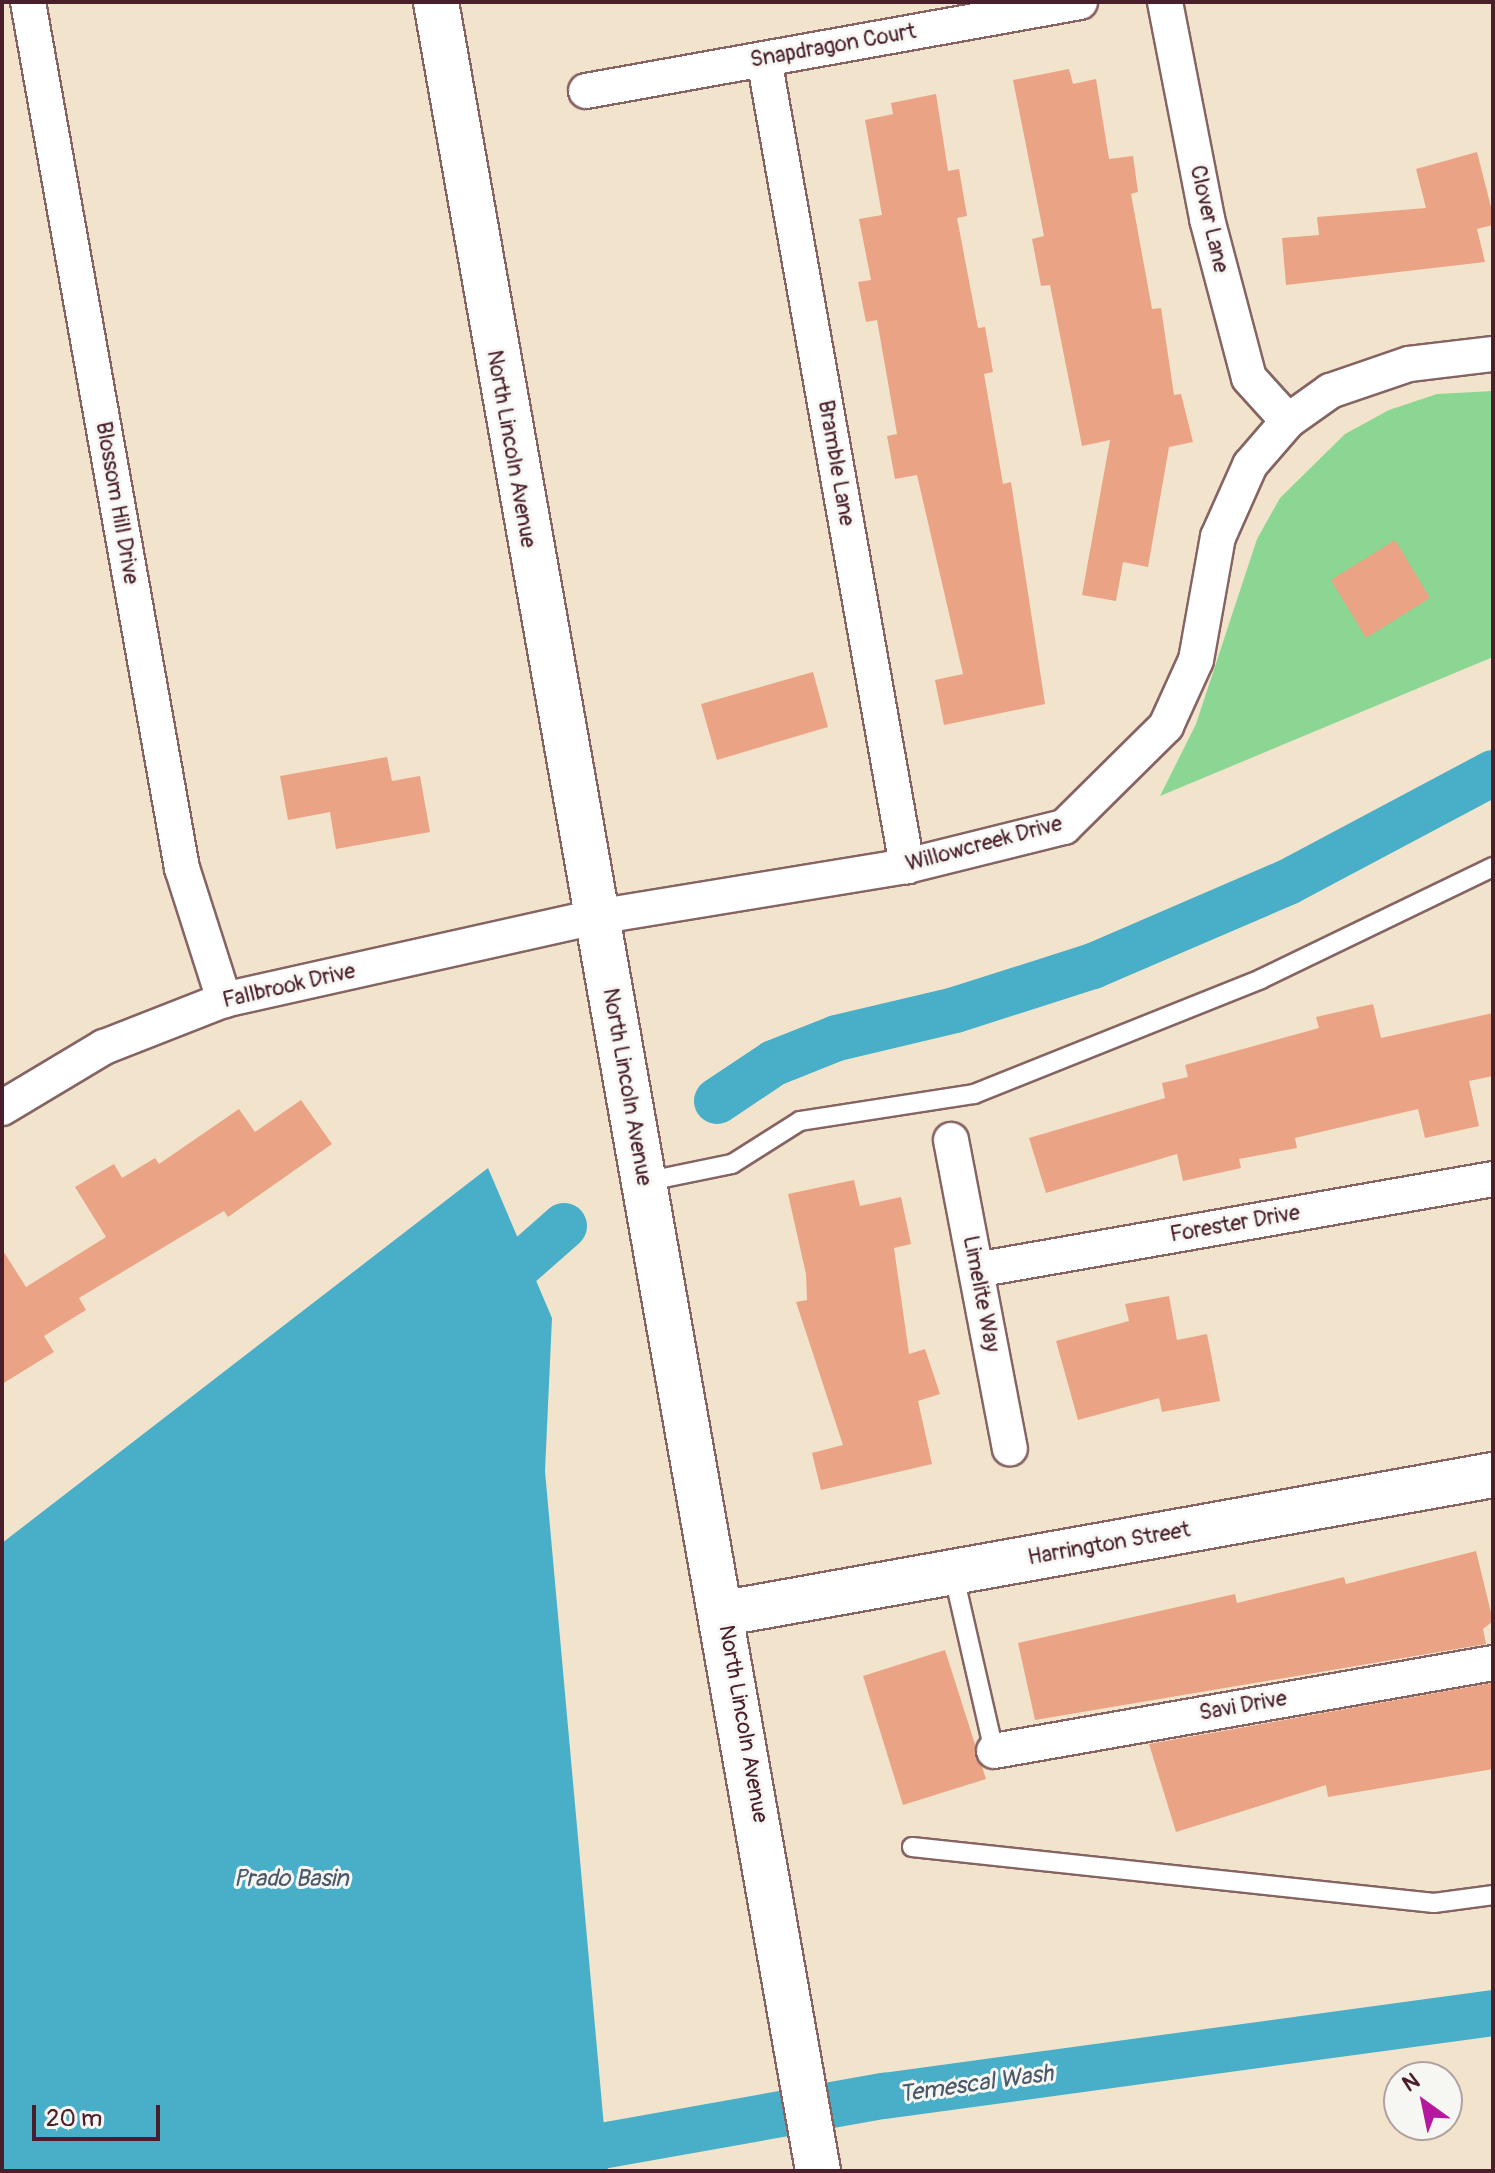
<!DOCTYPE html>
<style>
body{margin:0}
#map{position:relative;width:1495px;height:2173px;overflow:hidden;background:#f2e4cc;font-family:Pangolin,sans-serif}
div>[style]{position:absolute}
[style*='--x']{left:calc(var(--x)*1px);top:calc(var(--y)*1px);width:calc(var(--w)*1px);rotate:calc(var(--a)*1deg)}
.green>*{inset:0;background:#8bd692}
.water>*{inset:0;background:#49aec8}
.canal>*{height:46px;margin:-23px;padding:0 23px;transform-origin:23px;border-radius:23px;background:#49aec8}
.building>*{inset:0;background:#eaa384}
.roads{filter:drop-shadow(2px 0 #856463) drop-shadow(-2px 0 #856463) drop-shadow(0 2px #856463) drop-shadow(0 -2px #856463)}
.lane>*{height:18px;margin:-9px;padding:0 9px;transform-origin:9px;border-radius:9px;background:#fff}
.street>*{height:34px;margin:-17px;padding:0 17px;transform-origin:17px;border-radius:17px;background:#fff}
.secondary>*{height:44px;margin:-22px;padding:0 22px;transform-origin:22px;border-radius:22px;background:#fff}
span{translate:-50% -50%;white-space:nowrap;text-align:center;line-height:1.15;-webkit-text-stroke:6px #f6f6f2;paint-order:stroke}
.street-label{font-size:22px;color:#4a1f2b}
.water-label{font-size:24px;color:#4a586a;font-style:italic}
.frame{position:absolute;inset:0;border:4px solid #4a1f2b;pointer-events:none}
.north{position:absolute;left:1383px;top:2061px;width:80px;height:80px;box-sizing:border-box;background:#f6f6f2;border:2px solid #b1a0a2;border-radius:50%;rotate:327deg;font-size:22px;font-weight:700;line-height:32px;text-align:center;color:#4a1f2b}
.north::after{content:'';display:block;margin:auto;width:28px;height:36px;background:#b5179e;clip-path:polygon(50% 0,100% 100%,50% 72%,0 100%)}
.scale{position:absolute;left:32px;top:2105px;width:128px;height:36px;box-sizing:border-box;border:4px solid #4a1f2b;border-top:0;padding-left:10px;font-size:24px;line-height:28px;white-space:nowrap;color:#4a1f2b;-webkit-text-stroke:6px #f6f6f2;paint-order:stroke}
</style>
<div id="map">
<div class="green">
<div style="clip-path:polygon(1493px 391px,1493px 657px,1160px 796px,1196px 724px,1257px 539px,1280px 498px,1345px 434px,1389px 410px,1437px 394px)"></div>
</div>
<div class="water">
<div style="clip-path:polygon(488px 1168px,552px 1318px,545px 1471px,608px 2171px,2px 2171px,2px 1543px)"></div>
</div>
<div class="canal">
<div style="--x:717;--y:1101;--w:69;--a:-33.7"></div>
<div style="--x:774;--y:1063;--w:68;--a:-21.6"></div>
<div style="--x:837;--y:1038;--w:121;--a:-13.3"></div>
<div style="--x:955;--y:1010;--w:145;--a:-17.7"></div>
<div style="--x:1093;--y:966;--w:212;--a:-23.3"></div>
<div style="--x:1288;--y:882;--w:232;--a:-28"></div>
<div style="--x:480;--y:1300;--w:112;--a:-41.4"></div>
<div style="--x:461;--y:2171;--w:430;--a:-10.1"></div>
<div style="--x:884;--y:2096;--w:615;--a:-7.76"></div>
</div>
<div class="building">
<div style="clip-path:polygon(1069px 69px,1073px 84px,1096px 79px,1109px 159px,1133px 156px,1138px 192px,1131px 194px,1152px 309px,1161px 308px,1174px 395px,1181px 394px,1193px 442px,1169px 447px,1148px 567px,1123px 562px,1116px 601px,1082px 595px,1110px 440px,1082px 446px,1050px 285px,1041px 286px,1032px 239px,1044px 236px,1013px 80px)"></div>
<div style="clip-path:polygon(936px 94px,948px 171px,959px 169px,967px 216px,957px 218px,978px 328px,985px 327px,993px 372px,984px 374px,1003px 484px,1011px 482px,1045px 704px,944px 725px,935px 680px,963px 674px,917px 475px,895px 479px,887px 436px,897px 434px,877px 320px,866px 322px,858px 282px,871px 280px,859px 219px,882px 215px,865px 120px,893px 114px,891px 103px)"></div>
<div style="clip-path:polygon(1477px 152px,1493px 215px,1493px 225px,1477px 229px,1485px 262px,1286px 285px,1282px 238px,1319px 235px,1317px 217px,1426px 208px,1416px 169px)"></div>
<div style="clip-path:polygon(1395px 540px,1430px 598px,1366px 638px,1331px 580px)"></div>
<div style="clip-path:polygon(813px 672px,828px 727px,717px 760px,701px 704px)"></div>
<div style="clip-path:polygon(387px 757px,392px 781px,420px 776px,430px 832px,336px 849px,330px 812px,288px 820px,280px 776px)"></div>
<div style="clip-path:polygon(1373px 1004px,1381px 1038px,1493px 1013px,1493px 1076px,1469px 1081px,1479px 1126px,1425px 1138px,1418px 1109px,1295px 1138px,1297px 1148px,1239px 1159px,1241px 1168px,1183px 1181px,1177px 1154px,1046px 1193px,1029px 1138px,1165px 1098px,1162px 1083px,1188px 1077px,1185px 1065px,1319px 1028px,1316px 1017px)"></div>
<div style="clip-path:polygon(301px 1100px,332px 1144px,228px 1217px,224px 1211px,79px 1298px,86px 1310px,44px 1336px,54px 1352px,2px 1384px,2px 1249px,26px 1287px,106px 1237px,75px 1187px,114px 1164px,122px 1178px,155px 1158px,159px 1164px,239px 1109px,255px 1132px)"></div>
<div style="clip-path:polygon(854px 1180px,860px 1206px,901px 1197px,911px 1244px,894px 1248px,909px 1354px,925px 1349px,940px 1394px,918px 1401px,932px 1464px,821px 1490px,812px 1453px,843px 1445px,796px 1302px,807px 1300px,806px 1274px,788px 1194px)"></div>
<div style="clip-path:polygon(1169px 1296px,1177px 1340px,1207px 1334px,1220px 1401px,1162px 1412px,1159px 1398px,1078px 1420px,1056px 1341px,1129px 1321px,1125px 1304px)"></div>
<div style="clip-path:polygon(1476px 1551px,1493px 1621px,1483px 1629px,1486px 1644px,1035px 1720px,1018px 1643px,1235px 1594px,1237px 1603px,1344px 1577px,1346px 1584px)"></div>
<div style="clip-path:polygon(945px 1650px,986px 1779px,903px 1805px,863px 1676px)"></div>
<div style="clip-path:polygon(1492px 1683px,1493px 1769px,1328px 1797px,1326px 1785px,1176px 1832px,1149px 1744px)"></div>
</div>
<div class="roads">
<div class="lane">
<div style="--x:644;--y:1182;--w:90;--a:-11.6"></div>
<div style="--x:732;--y:1164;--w:80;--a:-32.3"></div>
<div style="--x:800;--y:1121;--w:176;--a:-8.8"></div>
<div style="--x:974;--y:1094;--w:309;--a:-21.8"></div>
<div style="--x:1261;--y:979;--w:258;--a:-25.8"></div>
<div style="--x:953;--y:1572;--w:184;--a:77.1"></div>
<div style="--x:912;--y:1847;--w:525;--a:6.12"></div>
<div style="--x:1434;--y:1903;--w:60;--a:-7.7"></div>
</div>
<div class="street">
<div style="--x:28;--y:2;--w:880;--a:79.92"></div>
<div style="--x:182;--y:868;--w:139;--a:72.3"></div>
<div style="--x:1165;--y:2;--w:221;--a:79"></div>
<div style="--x:1207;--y:219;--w:164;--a:75.2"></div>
<div style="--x:1249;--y:378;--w:58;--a:47.8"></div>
<div style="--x:764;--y:59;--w:820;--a:79.95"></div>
<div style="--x:586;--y:91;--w:502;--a:-10.21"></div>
<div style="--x:2;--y:1108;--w:119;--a:-30.9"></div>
<div style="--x:104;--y:1047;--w:129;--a:-21.4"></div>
<div style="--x:224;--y:1000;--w:381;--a:-12.6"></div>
<div style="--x:596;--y:917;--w:315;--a:-9.3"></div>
<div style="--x:907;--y:866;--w:162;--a:-14"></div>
<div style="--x:1064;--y:827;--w:144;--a:-44.7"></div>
<div style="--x:1166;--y:726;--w:72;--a:-65.6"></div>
<div style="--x:1196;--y:660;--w:125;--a:-79.9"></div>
<div style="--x:1218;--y:537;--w:79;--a:-66"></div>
<div style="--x:1250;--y:465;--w:58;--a:-49.2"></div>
<div style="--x:1288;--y:421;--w:52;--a:-35.5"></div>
<div style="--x:1330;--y:391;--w:83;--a:-18.9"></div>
<div style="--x:1409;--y:364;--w:85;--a:-6.8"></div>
<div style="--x:951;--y:1140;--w:314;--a:79.2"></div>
<div style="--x:976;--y:1270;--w:525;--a:-9.98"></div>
<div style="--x:994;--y:1751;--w:507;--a:-10"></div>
</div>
<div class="secondary">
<div style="--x:436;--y:2;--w:2202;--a:80.01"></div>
<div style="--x:725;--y:1613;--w:780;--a:-10.19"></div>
</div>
</div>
<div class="street-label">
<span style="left:833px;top:46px;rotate:-10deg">Snapdragon Court</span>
<span style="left:1209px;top:219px;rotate:77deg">Clover Lane</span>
<span style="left:511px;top:449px;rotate:80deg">North Lincoln Avenue</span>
<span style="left:836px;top:463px;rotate:80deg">Bramble Lane</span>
<span style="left:117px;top:503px;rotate:80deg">Blossom Hill Drive</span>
<span style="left:984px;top:844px;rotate:-15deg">Willowcreek Drive</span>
<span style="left:289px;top:986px;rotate:-13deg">Fallbrook Drive</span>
<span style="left:627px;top:1087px;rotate:80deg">North Lincoln Avenue</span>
<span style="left:1235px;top:1224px;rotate:-10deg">Forester Drive</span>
<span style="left:981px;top:1294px;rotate:79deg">Limelite Way</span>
<span style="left:1109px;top:1544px;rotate:-10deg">Harrington Street</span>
<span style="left:1243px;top:1706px;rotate:-10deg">Savi Drive</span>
<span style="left:743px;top:1724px;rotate:80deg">North Lincoln Avenue</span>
</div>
<div class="water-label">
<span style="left:291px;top:1879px">Prado Basin</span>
<span style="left:976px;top:2084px;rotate:-8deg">Temescal Wash</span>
</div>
<div class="frame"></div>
<div class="north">N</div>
<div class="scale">20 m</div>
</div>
